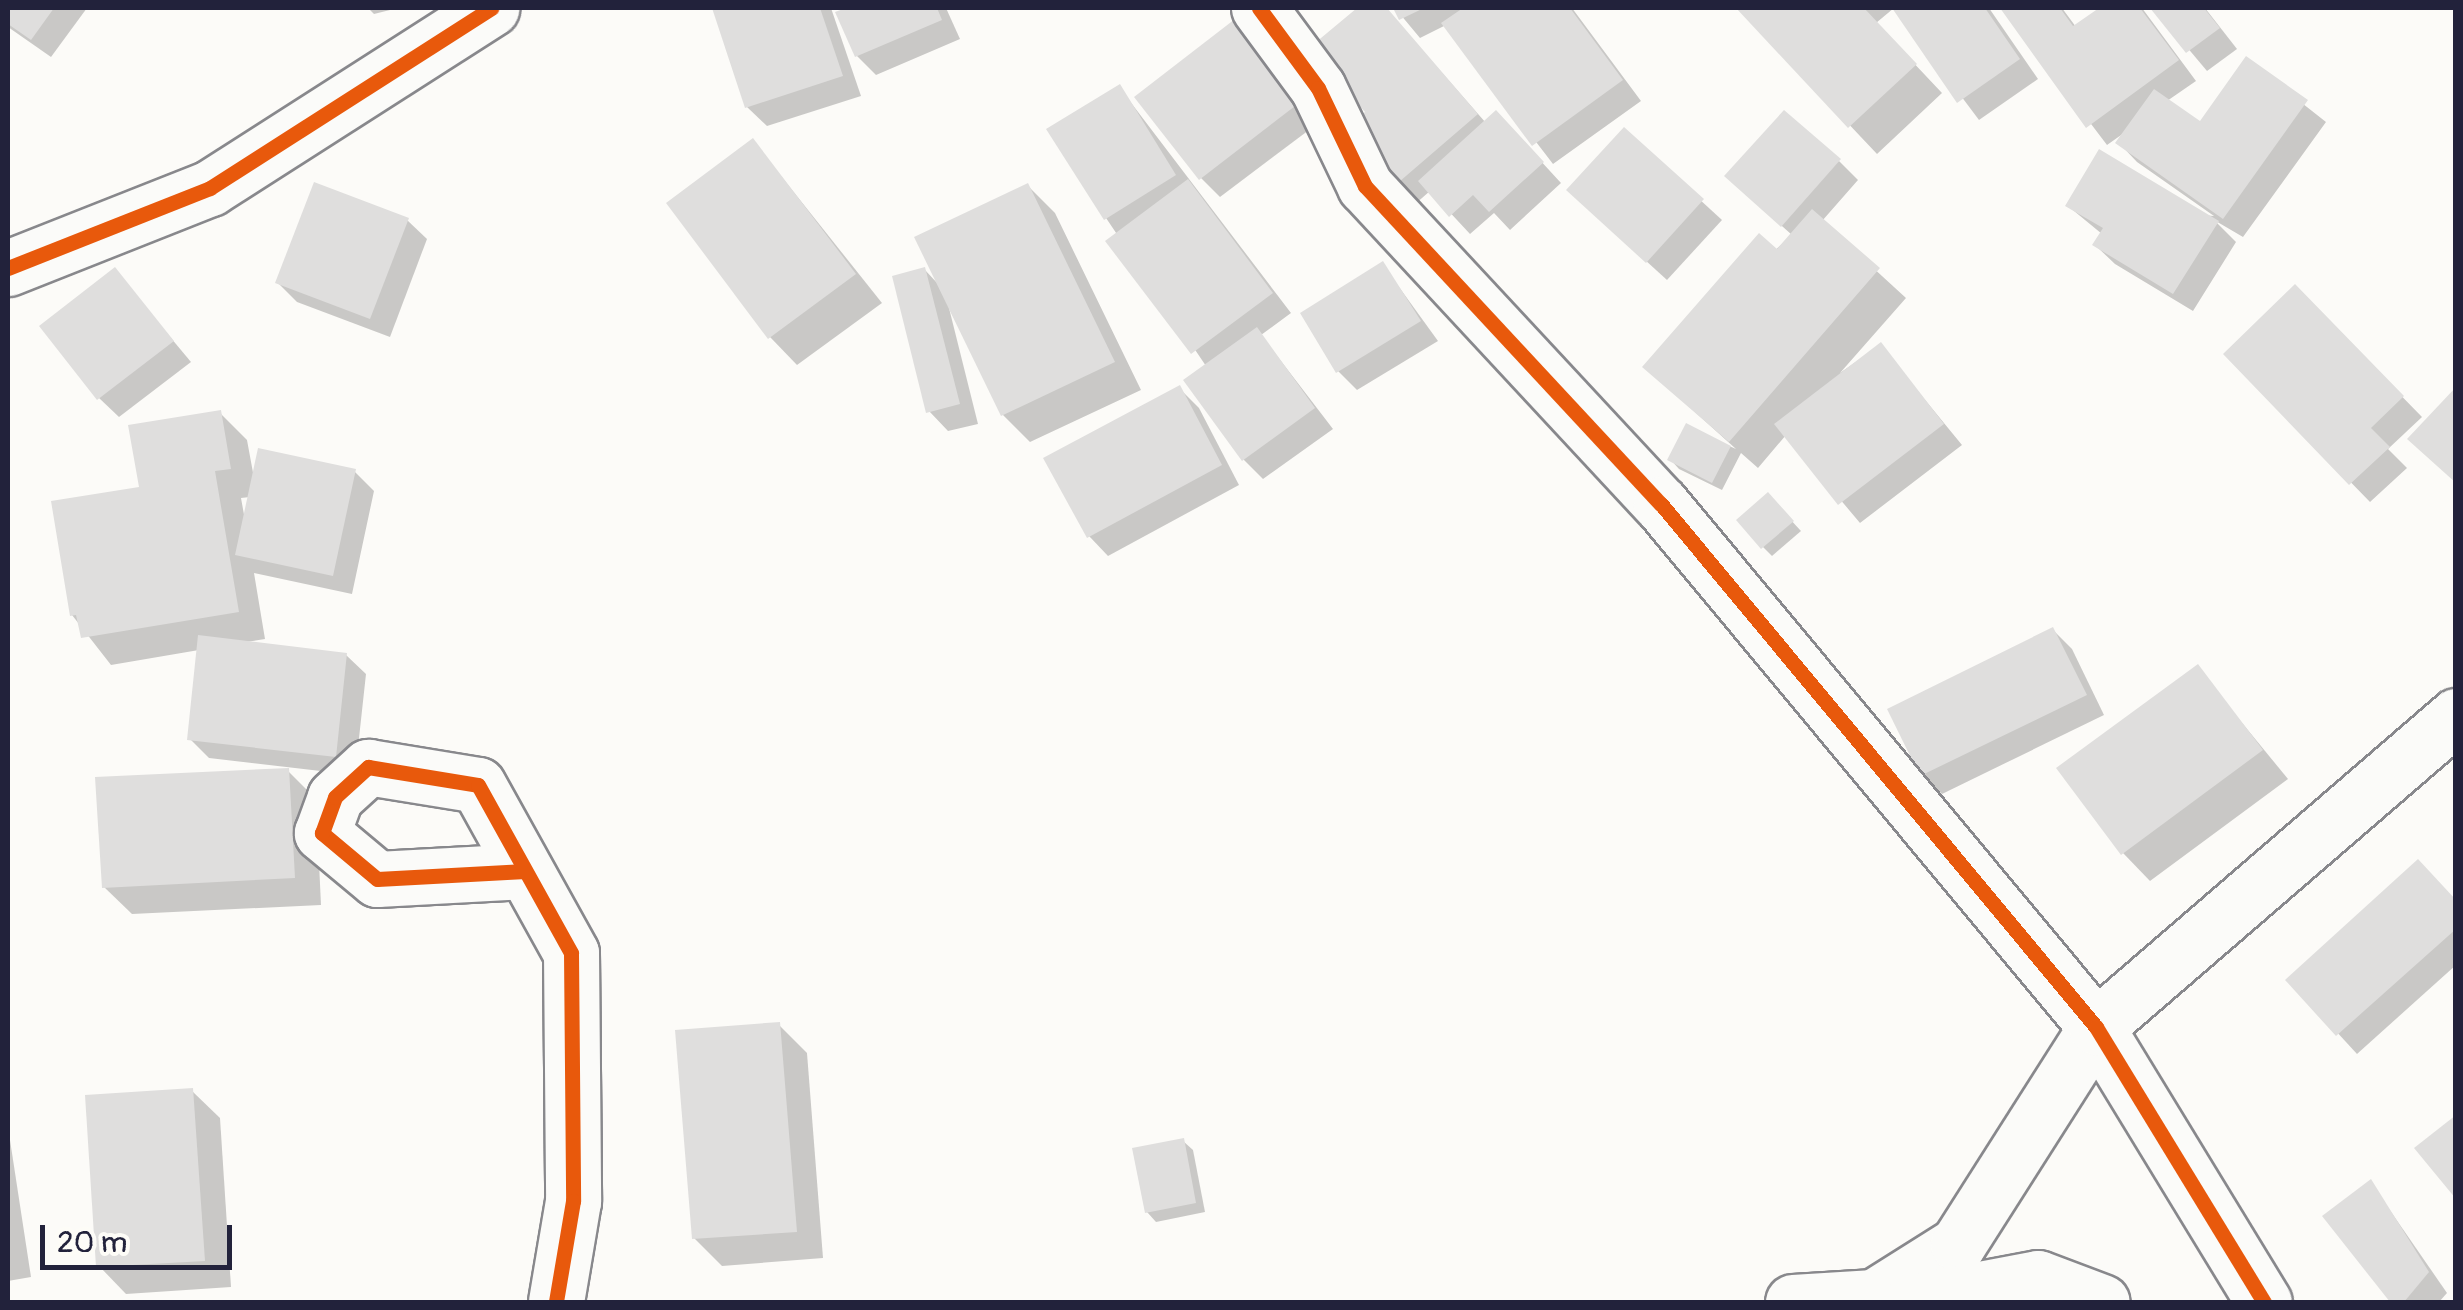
<!DOCTYPE html>
<style>
body{margin:0}
#map{position:relative;width:2463px;height:1310px;overflow:hidden;background:#fcfbf8;font-family:Pangolin,sans-serif}
div>[style]{position:absolute}
[style*='--x']{left:calc(var(--x)*1px);top:calc(var(--y)*1px);width:calc(var(--w)*1px);rotate:calc(var(--a)*1deg)}
.shadow>*{inset:0;background:#0003}
.building>*{inset:0;background:#dfdedd}
.roads{filter:drop-shadow(2px 0 #88888c) drop-shadow(-2px 0 #88888c) drop-shadow(0 2px #88888c) drop-shadow(0 -2px #88888c)}
.minor>*{height:55px;margin:-27.5px;padding:0 27.5px;transform-origin:27.5px;border-radius:27.5px;background:#fbfbf9}
.cycleway>*{height:15px;margin:-7.5px;padding:0 7.5px;transform-origin:7.5px;border-radius:7.5px;background:#e8590c}
span{translate:-50% -50%;white-space:nowrap;text-align:center;line-height:1.15;-webkit-text-stroke:9px #fdfcf7;paint-order:stroke}
.frame{position:absolute;inset:0;border:10px solid #22223b;pointer-events:none}
.scale{position:absolute;left:40px;top:1225px;width:192px;height:45px;box-sizing:border-box;border:5px solid #22223b;border-top:0;padding-left:12px;font-size:30px;line-height:35px;white-space:nowrap;color:#22223b;-webkit-text-stroke:8px #fdfcf7;paint-order:stroke}
</style>
<div id="map">
<div class="shadow">
<div style="clip-path:polygon(8px 8px,87px 8px,51px 57px,8px 27px)"></div>
<div style="clip-path:polygon(368px 8px,398px 8px,374px 14px)"></div>
<div style="clip-path:polygon(714px 8px,831px 8px,861px 96px,767px 126px,747px 107px)"></div>
<div style="clip-path:polygon(853px 8px,946px 8px,960px 39px,876px 75px,857px 56px,838px 13px)"></div>
<div style="clip-path:polygon(1361px 8px,1385px 8px,1486px 123px,1515px 133px,1561px 183px,1510px 230px,1494px 213px,1470px 234px,1430px 191px,1414px 205px,1394px 186px,1369px 112px,1313px 48px)"></div>
<div style="clip-path:polygon(1395px 8px,1572px 8px,1641px 101px,1553px 164px,1446px 25px,1420px 38px)"></div>
<div style="clip-path:polygon(1739px 8px,1894px 8px,1876px 23px,1942px 93px,1877px 154px)"></div>
<div style="clip-path:polygon(1895px 8px,1989px 8px,2038px 79px,1979px 120px)"></div>
<div style="clip-path:polygon(2003px 8px,2062px 8px,2076px 27px,2103px 8px,2142px 8px,2196px 81px,2167px 101px,2200px 125px,2246px 59px,2326px 122px,2243px 237px,2214px 220px,2236px 242px,2193px 311px,2115px 264px,2095px 245px,2102px 234px,2068px 206px,2214px 216px,2137px 162px,2118px 142px,2124px 133px,2107px 145px)"></div>
<div style="clip-path:polygon(2154px 8px,2205px 8px,2237px 49px,2207px 71px)"></div>
<div style="clip-path:polygon(1255px 42px,1317px 124px,1220px 197px,1201px 178px)"></div>
<div style="clip-path:polygon(1119px 87px,1291px 313px,1261px 335px,1333px 429px,1263px 479px,1244px 460px,1206px 366px,1106px 218px)"></div>
<div style="clip-path:polygon(1624px 130px,1722px 220px,1667px 280px,1589px 209px)"></div>
<div style="clip-path:polygon(753px 141px,882px 303px,797px 365px,770px 337px)"></div>
<div style="clip-path:polygon(1839px 161px,1858px 180px,1822px 221px,1906px 298px,1840px 373px,1880px 345px,1962px 445px,1860px 523px,1786px 435px,1758px 468px,1741px 453px,1722px 490px,1679px 469px,1670px 459px,1687px 427px,1736px 449px,1645px 367px,1792px 235px,1747px 195px)"></div>
<div style="clip-path:polygon(1028px 186px,1055px 213px,1141px 390px,1030px 442px,1003px 415px,949px 308px,978px 424px,948px 431px,929px 411px,925px 270px,939px 285px)"></div>
<div style="clip-path:polygon(407px 220px,427px 239px,390px 337px,297px 302px,278px 283px)"></div>
<div style="clip-path:polygon(1383px 265px,1438px 341px,1357px 390px,1338px 371px)"></div>
<div style="clip-path:polygon(115px 271px,191px 362px,119px 417px,99px 398px)"></div>
<div style="clip-path:polygon(2295px 287px,2422px 417px,2388px 449px,2407px 468px,2370px 502px,2226px 354px)"></div>
<div style="clip-path:polygon(1179px 388px,1199px 408px,1239px 485px,1108px 556px,1089px 536px)"></div>
<div style="clip-path:polygon(evenodd,220px 413px,247px 440px,254px 478px,354px 471px,374px 491px,352px 594px,254px 573px,265px 639px,246px 642px,346px 655px,366px 674px,355px 775px,209px 758px,190px 739px,199px 650px,111px 665px,72px 615px,142px 489px,220px 413px,250px 497px,245px 520px,241px 498px,250px 497px)"></div>
<div style="clip-path:polygon(1777px 505px,1801px 531px,1772px 556px,1763px 547px)"></div>
<div style="clip-path:polygon(2053px 630px,2072px 649px,2104px 715px,1942px 794px,1922px 775px,1890px 711px)"></div>
<div style="clip-path:polygon(2197px 668px,2288px 779px,2150px 881px,2123px 853px)"></div>
<div style="clip-path:polygon(288px 771px,316px 799px,321px 905px,132px 914px,104px 887px)"></div>
<div style="clip-path:polygon(2456px 902px,2456px 965px,2357px 1054px,2289px 980px)"></div>
<div style="clip-path:polygon(779px 1025px,807px 1053px,823px 1258px,722px 1266px,694px 1238px)"></div>
<div style="clip-path:polygon(192px 1091px,220px 1118px,231px 1287px,126px 1294px,99px 1266px)"></div>
<div style="clip-path:polygon(8px 1127px,31px 1277px,8px 1281px)"></div>
<div style="clip-path:polygon(1183px 1141px,1193px 1150px,1205px 1212px,1156px 1222px,1147px 1212px)"></div>
<div style="clip-path:polygon(2371px 1183px,2447px 1293px,2439px 1302px,2393px 1302px,2325px 1217px)"></div>
</div>
<div class="building">
<div style="clip-path:polygon(8px 8px,54px 8px,31px 40px,8px 24px)"></div>
<div style="clip-path:polygon(712px 8px,820px 8px,843px 76px,745px 108px)"></div>
<div style="clip-path:polygon(846px 8px,937px 8px,942px 20px,855px 57px,835px 12px)"></div>
<div style="clip-path:polygon(1357px 8px,1387px 8px,1478px 114px,1392px 188px,1343px 131px,1365px 112px,1309px 48px)"></div>
<div style="clip-path:polygon(1393px 8px,1424px 8px,1399px 20px)"></div>
<div style="clip-path:polygon(1463px 8px,1570px 8px,1623px 80px,1532px 146px,1441px 23px)"></div>
<div style="clip-path:polygon(1736px 8px,1864px 8px,1917px 64px,1848px 128px)"></div>
<div style="clip-path:polygon(1892px 8px,1985px 8px,2020px 59px,1957px 103px)"></div>
<div style="clip-path:polygon(2000px 8px,2060px 8px,2073px 26px,2099px 8px,2140px 8px,2179px 60px,2086px 128px)"></div>
<div style="clip-path:polygon(2150px 8px,2204px 8px,2220px 28px,2186px 53px)"></div>
<div style="clip-path:polygon(1235px 19px,1299px 103px,1199px 180px,1134px 97px)"></div>
<div style="clip-path:polygon(2246px 56px,2308px 100px,2223px 219px,2115px 143px,2154px 89px,2200px 121px)"></div>
<div style="clip-path:polygon(1120px 84px,1176px 175px,1104px 220px,1046px 129px)"></div>
<div style="clip-path:polygon(1496px 110px,1544px 162px,1489px 212px,1473px 195px,1449px 217px,1418px 181px)"></div>
<div style="clip-path:polygon(1784px 110px,1841px 159px,1781px 227px,1724px 176px)"></div>
<div style="clip-path:polygon(1624px 127px,1704px 199px,1646px 263px,1566px 190px)"></div>
<div style="clip-path:polygon(753px 138px,856px 274px,768px 339px,666px 203px)"></div>
<div style="clip-path:polygon(2099px 149px,2219px 221px,2173px 294px,2092px 245px,2103px 228px,2065px 206px)"></div>
<div style="clip-path:polygon(1188px 179px,1273px 293px,1191px 354px,1105px 241px)"></div>
<div style="clip-path:polygon(314px 182px,409px 218px,370px 319px,275px 283px)"></div>
<div style="clip-path:polygon(1028px 183px,1115px 362px,1001px 416px,914px 237px)"></div>
<div style="clip-path:polygon(1812px 209px,1880px 268px,1729px 442px,1642px 367px,1759px 233px,1777px 249px)"></div>
<div style="clip-path:polygon(1383px 261px,1421px 321px,1336px 373px,1300px 313px)"></div>
<div style="clip-path:polygon(115px 267px,174px 341px,97px 400px,39px 326px)"></div>
<div style="clip-path:polygon(925px 267px,960px 404px,926px 413px,892px 276px)"></div>
<div style="clip-path:polygon(2295px 284px,2404px 396px,2371px 428px,2390px 447px,2349px 485px,2223px 354px)"></div>
<div style="clip-path:polygon(1257px 327px,1315px 408px,1242px 461px,1183px 380px)"></div>
<div style="clip-path:polygon(1881px 342px,1944px 424px,1838px 505px,1774px 424px)"></div>
<div style="clip-path:polygon(1180px 385px,1222px 465px,1087px 538px,1043px 458px)"></div>
<div style="clip-path:polygon(2456px 387px,2456px 483px,2407px 439px)"></div>
<div style="clip-path:polygon(221px 410px,231px 469px,215px 471px,239px 612px,81px 638px,76px 615px,70px 616px,51px 501px,139px 487px,128px 425px)"></div>
<div style="clip-path:polygon(1686px 423px,1731px 446px,1712px 483px,1667px 460px)"></div>
<div style="clip-path:polygon(258px 448px,356px 469px,333px 576px,235px 555px)"></div>
<div style="clip-path:polygon(1768px 492px,1794px 521px,1761px 549px,1736px 520px)"></div>
<div style="clip-path:polygon(2053px 627px,2087px 695px,1920px 776px,1887px 709px)"></div>
<div style="clip-path:polygon(198px 635px,347px 653px,336px 757px,187px 740px)"></div>
<div style="clip-path:polygon(2198px 664px,2263px 750px,2121px 855px,2056px 768px)"></div>
<div style="clip-path:polygon(289px 768px,295px 878px,102px 888px,95px 777px)"></div>
<div style="clip-path:polygon(2418px 859px,2456px 900px,2456px 929px,2336px 1036px,2285px 980px)"></div>
<div style="clip-path:polygon(780px 1022px,797px 1232px,692px 1239px,675px 1030px)"></div>
<div style="clip-path:polygon(193px 1088px,205px 1261px,96px 1267px,85px 1095px)"></div>
<div style="clip-path:polygon(2456px 1115px,2456px 1199px,2414px 1148px)"></div>
<div style="clip-path:polygon(1184px 1138px,1196px 1203px,1145px 1213px,1132px 1148px)"></div>
<div style="clip-path:polygon(2371px 1179px,2429px 1272px,2404px 1302px,2390px 1302px,2322px 1216px)"></div>
</div>
<div class="roads">
<div class="minor">
<div style="--x:1259;--y:8;--w:99;--a:53.6"></div>
<div style="--x:1318;--y:88;--w:109;--a:64.4"></div>
<div style="--x:1365;--y:186;--w:434;--a:47.1"></div>
<div style="--x:1661;--y:504;--w:680;--a:50.25"></div>
<div style="--x:2096;--y:1027;--w:322;--a:58.6"></div>
<div style="--x:8;--y:268;--w:217;--a:-21.6"></div>
<div style="--x:210;--y:188;--w:334;--a:-32.6"></div>
<div style="--x:525;--y:871;--w:148;--a:176.9"></div>
<div style="--x:377;--y:879;--w:72;--a:-140.1"></div>
<div style="--x:322;--y:833;--w:38;--a:-70"></div>
<div style="--x:335;--y:797;--w:45;--a:-42.3"></div>
<div style="--x:368;--y:767;--w:111;--a:9.3"></div>
<div style="--x:478;--y:785;--w:192;--a:61"></div>
<div style="--x:571;--y:953;--w:248;--a:89.5"></div>
<div style="--x:573;--y:1201;--w:102;--a:99.6"></div>
<div style="--x:1874;--y:1297;--w:99;--a:-32.2"></div>
<div style="--x:1958;--y:1244;--w:257;--a:-57.5"></div>
<div style="--x:2096;--y:1027;--w:476;--a:-40.8"></div>
<div style="--x:1793;--y:1302;--w:81;--a:-3.5"></div>
<div style="--x:1874;--y:1297;--w:25;--a:12"></div>
<div style="--x:1911;--y:1302;--w:129;--a:-10.7"></div>
<div style="--x:2038;--y:1278;--w:68;--a:20.6"></div>
</div>
</div>
<div class="cycleway">
<div style="--x:1259;--y:8;--w:99;--a:53.6"></div>
<div style="--x:1318;--y:88;--w:109;--a:64.4"></div>
<div style="--x:1365;--y:186;--w:434;--a:47.1"></div>
<div style="--x:1661;--y:504;--w:680;--a:50.25"></div>
<div style="--x:2096;--y:1027;--w:322;--a:58.6"></div>
<div style="--x:8;--y:268;--w:217;--a:-21.6"></div>
<div style="--x:210;--y:188;--w:334;--a:-32.6"></div>
<div style="--x:525;--y:871;--w:148;--a:176.9"></div>
<div style="--x:377;--y:879;--w:72;--a:-140.1"></div>
<div style="--x:322;--y:833;--w:38;--a:-70"></div>
<div style="--x:335;--y:797;--w:45;--a:-42.3"></div>
<div style="--x:368;--y:767;--w:111;--a:9.3"></div>
<div style="--x:478;--y:785;--w:192;--a:61"></div>
<div style="--x:571;--y:953;--w:248;--a:89.5"></div>
<div style="--x:573;--y:1201;--w:102;--a:99.6"></div>
</div>
<div class="frame"></div>
<div class="scale">20 m</div>
</div>
